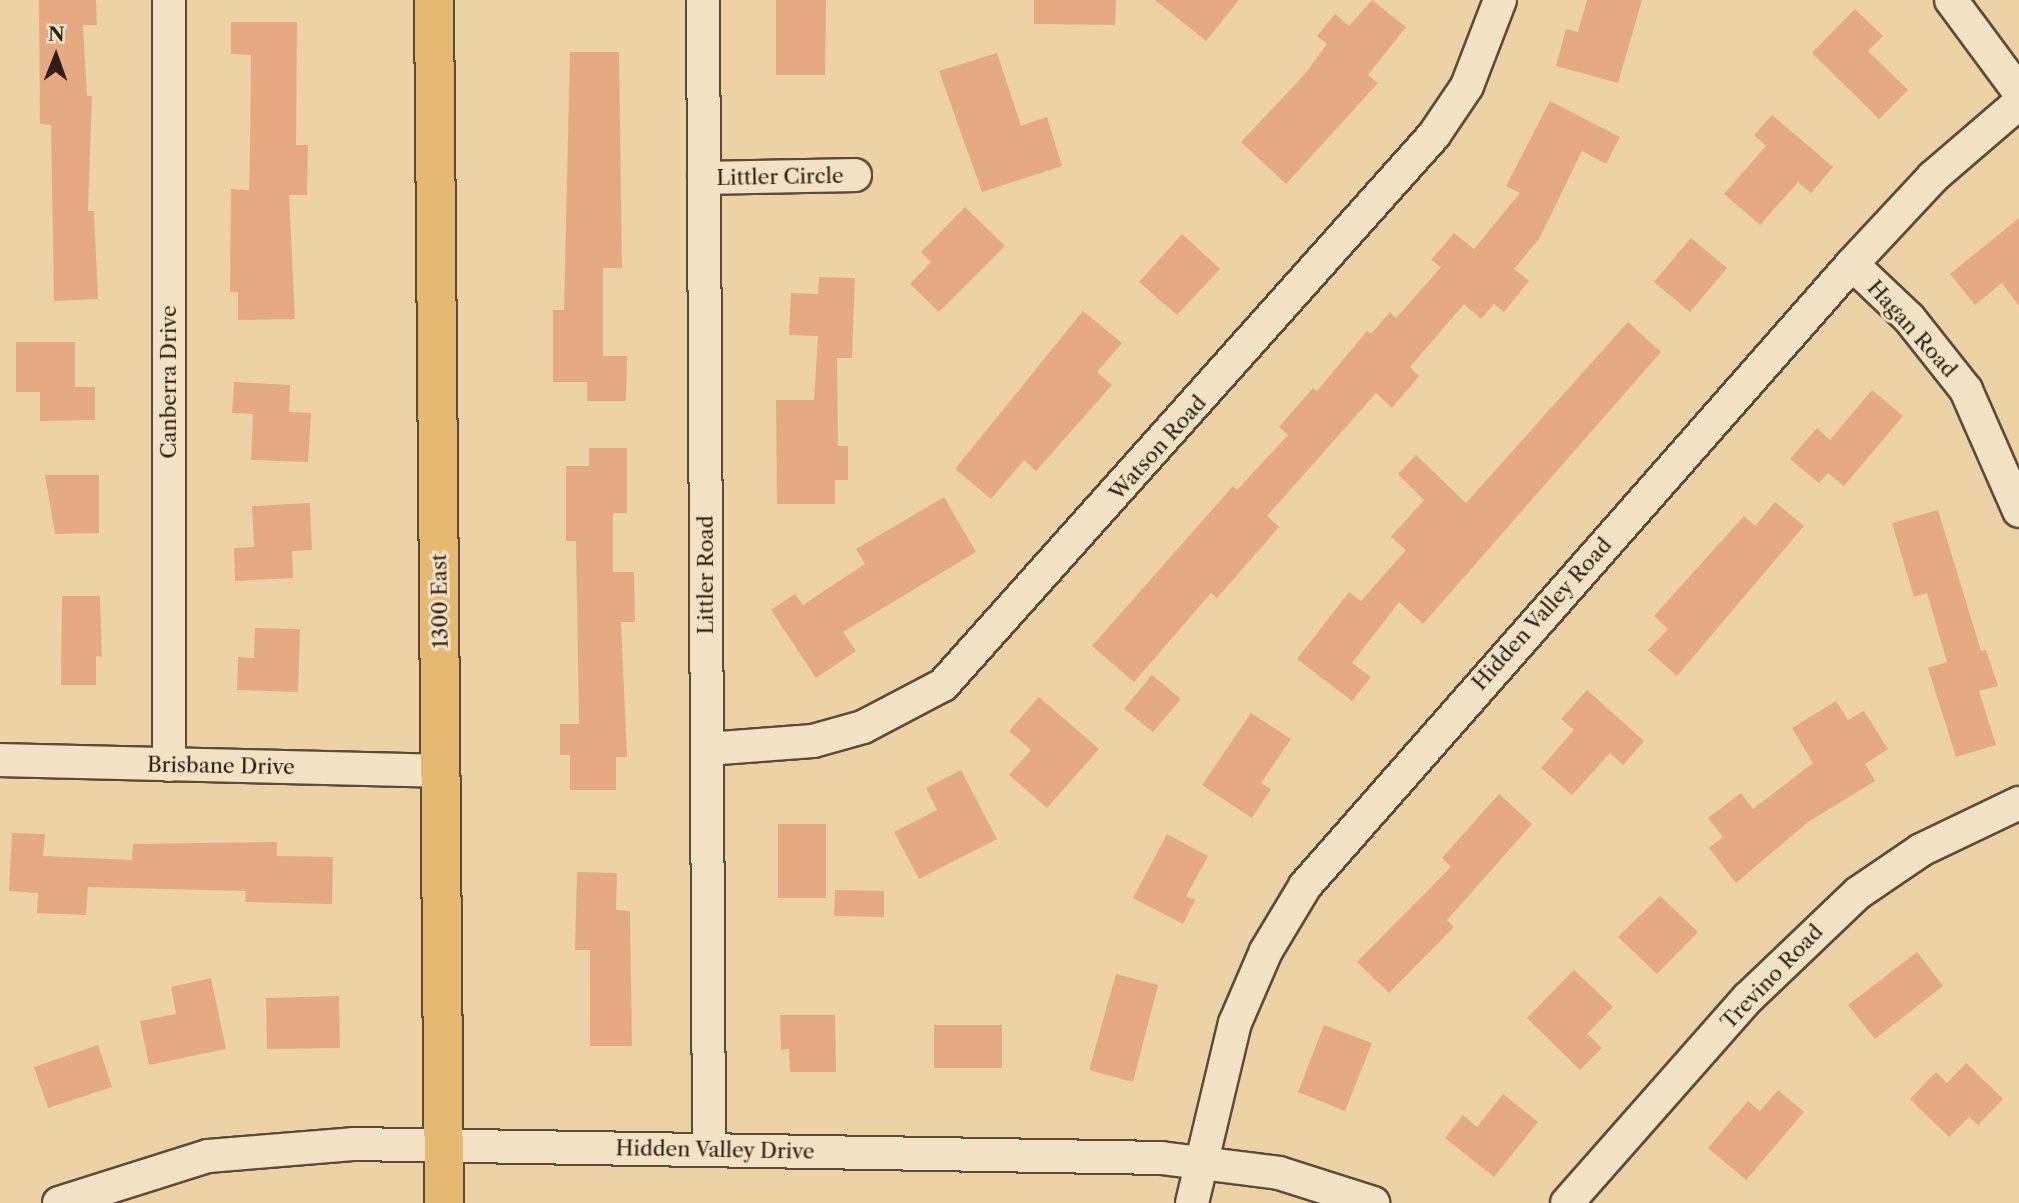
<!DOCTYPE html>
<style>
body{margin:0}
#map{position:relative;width:2019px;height:1203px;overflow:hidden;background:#edd2a5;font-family:"Libre Caslon Text",serif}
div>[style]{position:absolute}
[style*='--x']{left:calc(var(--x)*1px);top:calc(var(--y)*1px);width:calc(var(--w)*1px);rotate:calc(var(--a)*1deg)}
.building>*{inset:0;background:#e6aa83}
.roads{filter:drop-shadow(2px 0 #5e4a3a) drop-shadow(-2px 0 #5e4a3a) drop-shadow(0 2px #5e4a3a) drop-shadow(0 -2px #5e4a3a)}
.minor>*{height:32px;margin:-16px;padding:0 16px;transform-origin:16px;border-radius:16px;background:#f3e2c4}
.major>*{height:38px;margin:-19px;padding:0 19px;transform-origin:19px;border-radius:19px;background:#e6b972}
span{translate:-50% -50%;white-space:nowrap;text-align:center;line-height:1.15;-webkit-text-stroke:6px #f3e2c4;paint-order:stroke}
.street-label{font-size:21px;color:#2f1d16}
.north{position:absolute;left:21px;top:21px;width:70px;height:70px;-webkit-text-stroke:5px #f3e2c4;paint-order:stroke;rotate:1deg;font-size:19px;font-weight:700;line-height:28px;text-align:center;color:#2f1d16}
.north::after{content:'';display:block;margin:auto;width:24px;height:32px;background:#2f1d16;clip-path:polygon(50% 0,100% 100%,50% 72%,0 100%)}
</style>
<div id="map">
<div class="building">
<div style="clip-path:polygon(39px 0,96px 0,97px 25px,83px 25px,87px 96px,92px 96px,88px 211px,94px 211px,98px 299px,54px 301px,51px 125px,40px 124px)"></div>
<div style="clip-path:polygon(776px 0,826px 0,825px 75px,776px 75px)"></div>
<div style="clip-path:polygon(1034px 0,1116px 0,1115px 25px,1034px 24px)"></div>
<div style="clip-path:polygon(1155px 0,1239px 0,1206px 41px)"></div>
<div style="clip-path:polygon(1372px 0,1406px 27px,1368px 75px,1378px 83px,1286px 184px,1241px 142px,1305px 74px,1327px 44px,1317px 36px,1335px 14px,1349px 26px)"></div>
<div style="clip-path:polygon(1587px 0,1642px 0,1618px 83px,1556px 66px,1566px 29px,1578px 32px)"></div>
<div style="clip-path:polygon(1855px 9px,1883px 36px,1868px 51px,1908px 90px,1879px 119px,1812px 53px)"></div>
<div style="clip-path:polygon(231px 22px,297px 22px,296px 145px,308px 145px,307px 195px,289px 195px,295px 319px,238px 320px,238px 292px,230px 292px,231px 189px,249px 190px,250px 145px,251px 55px,231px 54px)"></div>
<div style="clip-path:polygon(570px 52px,619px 52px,622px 268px,603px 268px,603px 356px,627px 356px,626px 401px,587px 401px,587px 382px,553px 382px,553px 310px,564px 310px)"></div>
<div style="clip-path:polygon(997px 53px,1021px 126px,1047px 117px,1062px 166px,982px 192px,939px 71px)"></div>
<div style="clip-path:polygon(1550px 101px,1620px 137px,1606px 164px,1582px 151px,1539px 239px,1514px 269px,1529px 281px,1504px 312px,1494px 304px,1481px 319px,1464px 304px,1410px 367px,1419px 376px,1392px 408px,1376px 393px,1267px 516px,1279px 527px,1217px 598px,1211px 593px,1134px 682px,1092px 646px,1233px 486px,1237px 490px,1288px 435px,1279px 427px,1313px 388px,1317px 391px,1367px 331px,1371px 334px,1390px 312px,1396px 318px,1421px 290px,1441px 267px,1431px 260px,1454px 233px,1474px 249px,1520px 193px,1506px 186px)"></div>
<div style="clip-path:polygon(1772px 115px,1833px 167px,1811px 193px,1798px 182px,1760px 225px,1724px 194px,1766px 146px,1754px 135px)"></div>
<div style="clip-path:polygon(965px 207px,1005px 246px,939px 312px,910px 284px,931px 262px,921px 252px)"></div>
<div style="clip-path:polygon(2019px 218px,2019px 306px,2002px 283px,1975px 305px,1950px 274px)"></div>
<div style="clip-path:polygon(1182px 234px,1220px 269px,1177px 315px,1139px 282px)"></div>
<div style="clip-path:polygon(1691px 238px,1727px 268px,1690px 312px,1654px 282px)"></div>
<div style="clip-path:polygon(819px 277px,855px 278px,852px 358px,837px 358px,838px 446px,848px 446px,848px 480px,835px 480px,835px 504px,777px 504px,776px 400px,814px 400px,818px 336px,789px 335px,791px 293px,818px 294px)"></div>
<div style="clip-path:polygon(1083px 311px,1122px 343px,1097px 372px,1112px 385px,1036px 471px,1024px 460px,991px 499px,955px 469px)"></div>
<div style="clip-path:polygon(1628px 322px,1661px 352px,1423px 624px,1399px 602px,1352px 663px,1371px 677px,1352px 701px,1297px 659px,1349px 592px,1361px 601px,1406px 550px,1391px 537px,1424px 500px,1398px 474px,1416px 455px,1466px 503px)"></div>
<div style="clip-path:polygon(16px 342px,75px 342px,75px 387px,95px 387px,95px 420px,40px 421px,40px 392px,16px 392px)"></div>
<div style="clip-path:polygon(234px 382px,290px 385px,289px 412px,311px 413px,308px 462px,251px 460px,253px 414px,232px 413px)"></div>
<div style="clip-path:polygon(1872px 390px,1903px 416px,1844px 486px,1828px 473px,1819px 483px,1790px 459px,1817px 428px,1830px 440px)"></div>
<div style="clip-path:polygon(589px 448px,627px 448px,627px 513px,613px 513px,613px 572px,634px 572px,635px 622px,621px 622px,627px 757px,616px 757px,616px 790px,570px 790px,570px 755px,560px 755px,560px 724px,579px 724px,576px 541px,566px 541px,566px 466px,589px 466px)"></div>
<div style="clip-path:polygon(45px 475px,99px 475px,99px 533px,55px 534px)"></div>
<div style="clip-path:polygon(944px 497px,976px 552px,843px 632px,856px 651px,816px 678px,771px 610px,795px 594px,803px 605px,865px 564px,856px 549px)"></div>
<div style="clip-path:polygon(1775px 502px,1804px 526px,1677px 676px,1648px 650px,1668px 629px,1654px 616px,1744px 516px,1755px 526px)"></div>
<div style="clip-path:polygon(310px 503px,312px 550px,292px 551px,293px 578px,235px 581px,234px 548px,254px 547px,252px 506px)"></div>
<div style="clip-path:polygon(1938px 510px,1981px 651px,1986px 650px,1998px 686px,1979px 691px,1996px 745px,1956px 757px,1928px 668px,1947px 662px,1927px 593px,1914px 597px,1892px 523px)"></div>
<div style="clip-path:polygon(62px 596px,100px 596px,102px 657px,96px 656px,96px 685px,61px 685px)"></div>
<div style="clip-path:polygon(255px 628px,300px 629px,298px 692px,237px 690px,238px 657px,254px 658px)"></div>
<div style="clip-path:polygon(1152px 675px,1181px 699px,1153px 732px,1124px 709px)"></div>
<div style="clip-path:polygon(1587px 690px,1644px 741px,1623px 765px,1610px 753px,1572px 795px,1541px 768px,1574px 730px,1561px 719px)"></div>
<div style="clip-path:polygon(1039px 697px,1099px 749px,1047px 808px,1009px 775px,1031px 750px,1009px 731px)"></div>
<div style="clip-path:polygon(1836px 701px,1848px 720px,1864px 711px,1888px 749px,1865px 764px,1875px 781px,1808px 822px,1736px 883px,1709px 848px,1723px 837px,1708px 818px,1741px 793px,1753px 809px,1813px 763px,1792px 728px)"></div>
<div style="clip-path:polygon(1251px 713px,1291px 739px,1261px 783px,1271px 789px,1252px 818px,1202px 785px)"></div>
<div style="clip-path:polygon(961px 770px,997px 839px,919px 879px,894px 832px,937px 810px,926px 788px)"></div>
<div style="clip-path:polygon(1499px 794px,1532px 824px,1447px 920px,1454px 927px,1389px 993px,1357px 962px,1451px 867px,1442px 858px)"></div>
<div style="clip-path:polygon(778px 824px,826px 824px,826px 898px,778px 898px)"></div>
<div style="clip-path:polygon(12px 833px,45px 834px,43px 856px,132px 860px,133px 844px,277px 842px,277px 856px,333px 857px,332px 904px,245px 902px,246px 891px,88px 887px,86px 915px,37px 913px,38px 893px,9px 891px)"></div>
<div style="clip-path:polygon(1167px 834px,1208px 856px,1186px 896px,1195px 900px,1183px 924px,1133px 898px)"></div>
<div style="clip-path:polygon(577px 872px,617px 873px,616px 910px,630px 911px,632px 1046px,590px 1046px,590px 950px,575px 950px)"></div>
<div style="clip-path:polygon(835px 890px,884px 891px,884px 917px,834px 916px)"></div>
<div style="clip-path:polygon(1660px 896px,1698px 932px,1657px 974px,1618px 937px)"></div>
<div style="clip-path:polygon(1917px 952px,1943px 986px,1875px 1039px,1848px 1005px)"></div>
<div style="clip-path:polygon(1574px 970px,1613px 1007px,1587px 1034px,1602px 1048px,1580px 1070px,1527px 1018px)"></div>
<div style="clip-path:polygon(1116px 974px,1158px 985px,1133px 1082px,1089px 1070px)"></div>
<div style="clip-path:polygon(211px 978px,226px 1049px,149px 1065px,140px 1021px,176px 1014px,171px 987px)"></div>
<div style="clip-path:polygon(339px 996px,340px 1048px,267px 1049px,266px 998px)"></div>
<div style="clip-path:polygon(780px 1015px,835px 1015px,836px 1072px,790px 1072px,789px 1049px,781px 1050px)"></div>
<div style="clip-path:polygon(934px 1025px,1002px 1025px,1002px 1068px,934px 1068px)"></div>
<div style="clip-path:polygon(1324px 1025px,1372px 1043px,1345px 1111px,1298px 1092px)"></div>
<div style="clip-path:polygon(98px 1045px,112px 1087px,48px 1108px,34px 1067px)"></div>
<div style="clip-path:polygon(1966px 1063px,2003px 1099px,1978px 1125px,1969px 1117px,1949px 1137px,1910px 1099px,1936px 1072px,1947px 1083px)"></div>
<div style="clip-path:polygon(1778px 1090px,1804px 1112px,1746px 1180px,1708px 1148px,1748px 1101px,1760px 1111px)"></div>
<div style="clip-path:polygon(1503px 1094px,1538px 1122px,1494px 1177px,1445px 1138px,1463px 1115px,1477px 1127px)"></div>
</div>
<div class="roads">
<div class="minor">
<div style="--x:169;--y:0;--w:765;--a:90"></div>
<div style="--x:703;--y:0;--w:1150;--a:89.7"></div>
<div style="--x:1951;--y:0;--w:114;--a:53.5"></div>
<div style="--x:704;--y:178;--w:151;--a:-1.1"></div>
<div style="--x:1852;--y:264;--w:79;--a:43.5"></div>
<div style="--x:1909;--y:318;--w:92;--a:51.6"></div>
<div style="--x:1966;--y:390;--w:132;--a:66.3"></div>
<div style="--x:707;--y:749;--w:106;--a:-4.3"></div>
<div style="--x:813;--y:741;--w:52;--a:-15.6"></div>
<div style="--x:863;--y:727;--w:90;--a:-27.7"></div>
<div style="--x:943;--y:685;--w:737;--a:-48.24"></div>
<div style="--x:1434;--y:135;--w:59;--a:-56"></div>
<div style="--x:1467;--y:86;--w:92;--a:-69"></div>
<div style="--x:0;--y:760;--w:442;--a:1.4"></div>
<div style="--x:59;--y:1203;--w:156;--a:-17.5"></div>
<div style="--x:208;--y:1156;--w:145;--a:-4.7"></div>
<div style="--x:353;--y:1144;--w:808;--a:0.99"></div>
<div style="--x:1161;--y:1158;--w:119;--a:7.2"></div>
<div style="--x:1279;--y:1173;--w:99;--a:17.7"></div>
<div style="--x:1192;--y:1203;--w:185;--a:-76.6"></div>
<div style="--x:1235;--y:1023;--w:78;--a:-66.7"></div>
<div style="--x:1266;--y:951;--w:76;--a:-59"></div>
<div style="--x:1305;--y:886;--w:828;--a:-48.67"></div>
<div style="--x:1852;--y:264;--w:119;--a:-47"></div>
<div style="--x:1933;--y:177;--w:113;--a:-40.7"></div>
<div style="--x:1567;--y:1203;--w:273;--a:-48.6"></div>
<div style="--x:1748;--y:998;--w:152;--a:-43.7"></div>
<div style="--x:1858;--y:893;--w:76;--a:-34.3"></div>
<div style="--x:1921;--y:850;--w:109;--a:-25.6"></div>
</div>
<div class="major">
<div style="--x:434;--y:0;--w:1203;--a:89.52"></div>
</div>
</div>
<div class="street-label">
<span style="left:780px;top:177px;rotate:-1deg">Littler Circle</span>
<span style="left:1912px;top:329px;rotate:48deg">Hagan Road</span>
<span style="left:169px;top:382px;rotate:-90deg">Canberra Drive</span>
<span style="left:1158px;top:448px;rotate:-48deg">Watson Road</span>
<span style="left:706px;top:575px;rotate:-90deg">Littler Road</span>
<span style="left:440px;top:601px;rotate:-91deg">1300 East</span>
<span style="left:1542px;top:614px;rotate:-48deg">Hidden Valley Road</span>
<span style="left:221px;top:766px;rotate:1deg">Brisbane Drive</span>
<span style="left:1772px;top:977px;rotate:-46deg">Trevino Road</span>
<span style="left:715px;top:1150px;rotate:1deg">Hidden Valley Drive</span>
</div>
<div class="north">N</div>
</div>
